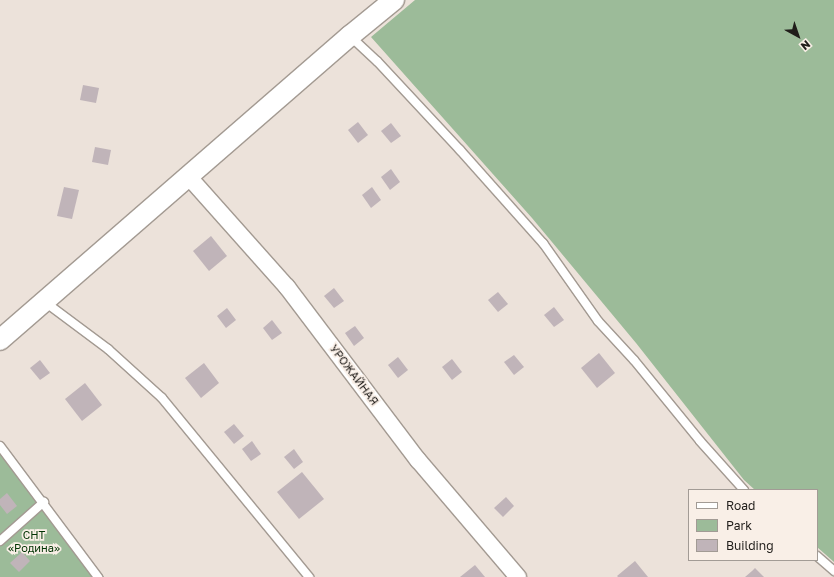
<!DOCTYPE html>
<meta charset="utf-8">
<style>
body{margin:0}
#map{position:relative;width:834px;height:577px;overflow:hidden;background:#ece2da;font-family:"Golos Text",sans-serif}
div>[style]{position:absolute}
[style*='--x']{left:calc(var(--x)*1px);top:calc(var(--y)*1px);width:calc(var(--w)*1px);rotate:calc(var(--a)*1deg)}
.green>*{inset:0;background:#9cbb99}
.building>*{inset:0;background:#c0b4b9}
.roads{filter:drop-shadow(1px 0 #a39a92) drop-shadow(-1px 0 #a39a92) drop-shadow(0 1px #a39a92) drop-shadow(0 -1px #a39a92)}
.service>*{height:8px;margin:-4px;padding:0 4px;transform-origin:4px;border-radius:4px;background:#fff}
.minor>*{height:16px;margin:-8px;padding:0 8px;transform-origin:8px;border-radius:8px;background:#fff}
.tertiary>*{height:20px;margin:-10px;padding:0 10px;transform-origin:10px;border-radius:10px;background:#fff}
span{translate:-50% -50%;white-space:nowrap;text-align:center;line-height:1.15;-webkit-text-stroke:3.5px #f9efe7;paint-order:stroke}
.street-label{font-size:11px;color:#201d1a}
.park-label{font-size:11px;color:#003403}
.legend{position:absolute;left:688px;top:489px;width:130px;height:72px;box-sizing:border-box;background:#f9efe7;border:1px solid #a29b95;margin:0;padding:5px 7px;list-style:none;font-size:12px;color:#201d1a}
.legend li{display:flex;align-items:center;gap:8px;height:20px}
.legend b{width:20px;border:1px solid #a29b95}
.north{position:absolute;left:778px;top:16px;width:40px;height:40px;-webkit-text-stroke:3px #f9efe7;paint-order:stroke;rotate:140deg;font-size:11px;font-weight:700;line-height:16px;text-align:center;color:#201d1a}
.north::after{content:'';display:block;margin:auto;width:14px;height:18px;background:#201d1a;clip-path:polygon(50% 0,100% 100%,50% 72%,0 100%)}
</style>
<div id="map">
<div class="green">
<div style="clip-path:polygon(415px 0,834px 0,834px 562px,817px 547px,817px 490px,755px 490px,744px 480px,636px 343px,532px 218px,371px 37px)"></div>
<div style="clip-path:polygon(0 443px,104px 577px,0 577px)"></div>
</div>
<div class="building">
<div style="clip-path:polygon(83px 85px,99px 88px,96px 103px,80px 100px)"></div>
<div style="clip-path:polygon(358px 122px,368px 135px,358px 143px,348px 130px)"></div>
<div style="clip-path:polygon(391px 123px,401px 136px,391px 143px,381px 131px)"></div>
<div style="clip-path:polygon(95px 147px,111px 150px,108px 165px,92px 162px)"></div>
<div style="clip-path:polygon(391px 169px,400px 182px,390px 190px,381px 177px)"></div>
<div style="clip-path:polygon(64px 187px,79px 190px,72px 219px,57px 216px)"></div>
<div style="clip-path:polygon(372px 187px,381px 200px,371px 208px,362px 195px)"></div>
<div style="clip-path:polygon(211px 236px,227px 256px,209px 271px,193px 251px)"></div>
<div style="clip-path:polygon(334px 288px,344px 301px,334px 308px,324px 296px)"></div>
<div style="clip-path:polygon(498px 292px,508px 304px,498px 312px,488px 300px)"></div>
<div style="clip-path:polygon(554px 307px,564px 320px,554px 327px,544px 315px)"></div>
<div style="clip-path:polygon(227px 308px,236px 320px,226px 328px,217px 316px)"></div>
<div style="clip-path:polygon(272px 320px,282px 333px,272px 340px,263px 328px)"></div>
<div style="clip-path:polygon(355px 326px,364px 338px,354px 346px,345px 333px)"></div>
<div style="clip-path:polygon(599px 353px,615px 373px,597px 388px,581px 368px)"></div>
<div style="clip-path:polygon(514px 355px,524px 367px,514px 375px,504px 362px)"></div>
<div style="clip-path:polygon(398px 357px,408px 370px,398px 378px,388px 365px)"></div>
<div style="clip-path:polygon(452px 359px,462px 372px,452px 380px,442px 367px)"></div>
<div style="clip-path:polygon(40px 360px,50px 373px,40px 380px,30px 368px)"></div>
<div style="clip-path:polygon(204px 363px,219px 383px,201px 398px,185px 378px)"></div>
<div style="clip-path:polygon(85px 383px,102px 405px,82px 421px,65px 399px)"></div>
<div style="clip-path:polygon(234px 424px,244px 436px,234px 444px,224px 432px)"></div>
<div style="clip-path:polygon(252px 441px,261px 454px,251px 461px,242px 449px)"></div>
<div style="clip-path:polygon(294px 449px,303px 462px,294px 469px,284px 457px)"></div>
<div style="clip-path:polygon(302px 472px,324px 499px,299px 519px,277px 492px)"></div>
<div style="clip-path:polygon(7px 493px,17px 506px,7px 514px,0 505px,0 499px)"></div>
<div style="clip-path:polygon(506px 497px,514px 506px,503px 517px,494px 508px)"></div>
<div style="clip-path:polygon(22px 552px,30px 561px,19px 572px,10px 563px)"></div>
<div style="clip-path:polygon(635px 561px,648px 577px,618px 577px,617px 576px)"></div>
<div style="clip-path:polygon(475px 565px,485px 577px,460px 577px)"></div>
<div style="clip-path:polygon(755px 568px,764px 577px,745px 577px,752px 571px)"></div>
</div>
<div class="roads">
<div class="service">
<div style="--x:350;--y:36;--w:37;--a:43"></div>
<div style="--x:377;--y:61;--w:122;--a:47"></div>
<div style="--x:460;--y:150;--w:125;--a:48.3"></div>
<div style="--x:543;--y:243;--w:95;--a:54.8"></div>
<div style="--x:598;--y:321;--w:53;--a:47.3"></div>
<div style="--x:634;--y:360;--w:104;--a:50.8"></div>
<div style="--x:700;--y:441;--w:66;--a:48.1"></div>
<div style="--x:45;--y:302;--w:79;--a:36.7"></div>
<div style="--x:108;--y:349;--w:73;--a:42.2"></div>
<div style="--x:162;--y:398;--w:232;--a:50.6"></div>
<div style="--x:0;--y:446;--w:164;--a:53.2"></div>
<div style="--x:0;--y:541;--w:59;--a:-41.6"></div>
<div style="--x:817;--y:556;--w:23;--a:41"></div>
</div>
<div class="minor">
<div style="--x:188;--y:176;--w:149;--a:48.3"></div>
<div style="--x:287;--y:287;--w:217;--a:52.9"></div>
<div style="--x:418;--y:460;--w:154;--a:49.5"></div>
</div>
<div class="tertiary">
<div style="--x:0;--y:340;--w:464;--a:-41"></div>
<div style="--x:350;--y:36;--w:57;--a:-39.3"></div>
</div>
</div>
<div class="street-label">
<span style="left:354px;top:375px;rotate:53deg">УРОЖАЙНАЯ</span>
</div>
<div class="park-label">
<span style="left:34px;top:542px">СНТ<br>«Родина»</span>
</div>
<ul class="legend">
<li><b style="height:5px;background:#fff"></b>Road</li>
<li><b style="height:11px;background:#9cbb99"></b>Park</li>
<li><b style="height:11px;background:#c0b4b9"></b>Building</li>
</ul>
<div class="north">N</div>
</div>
